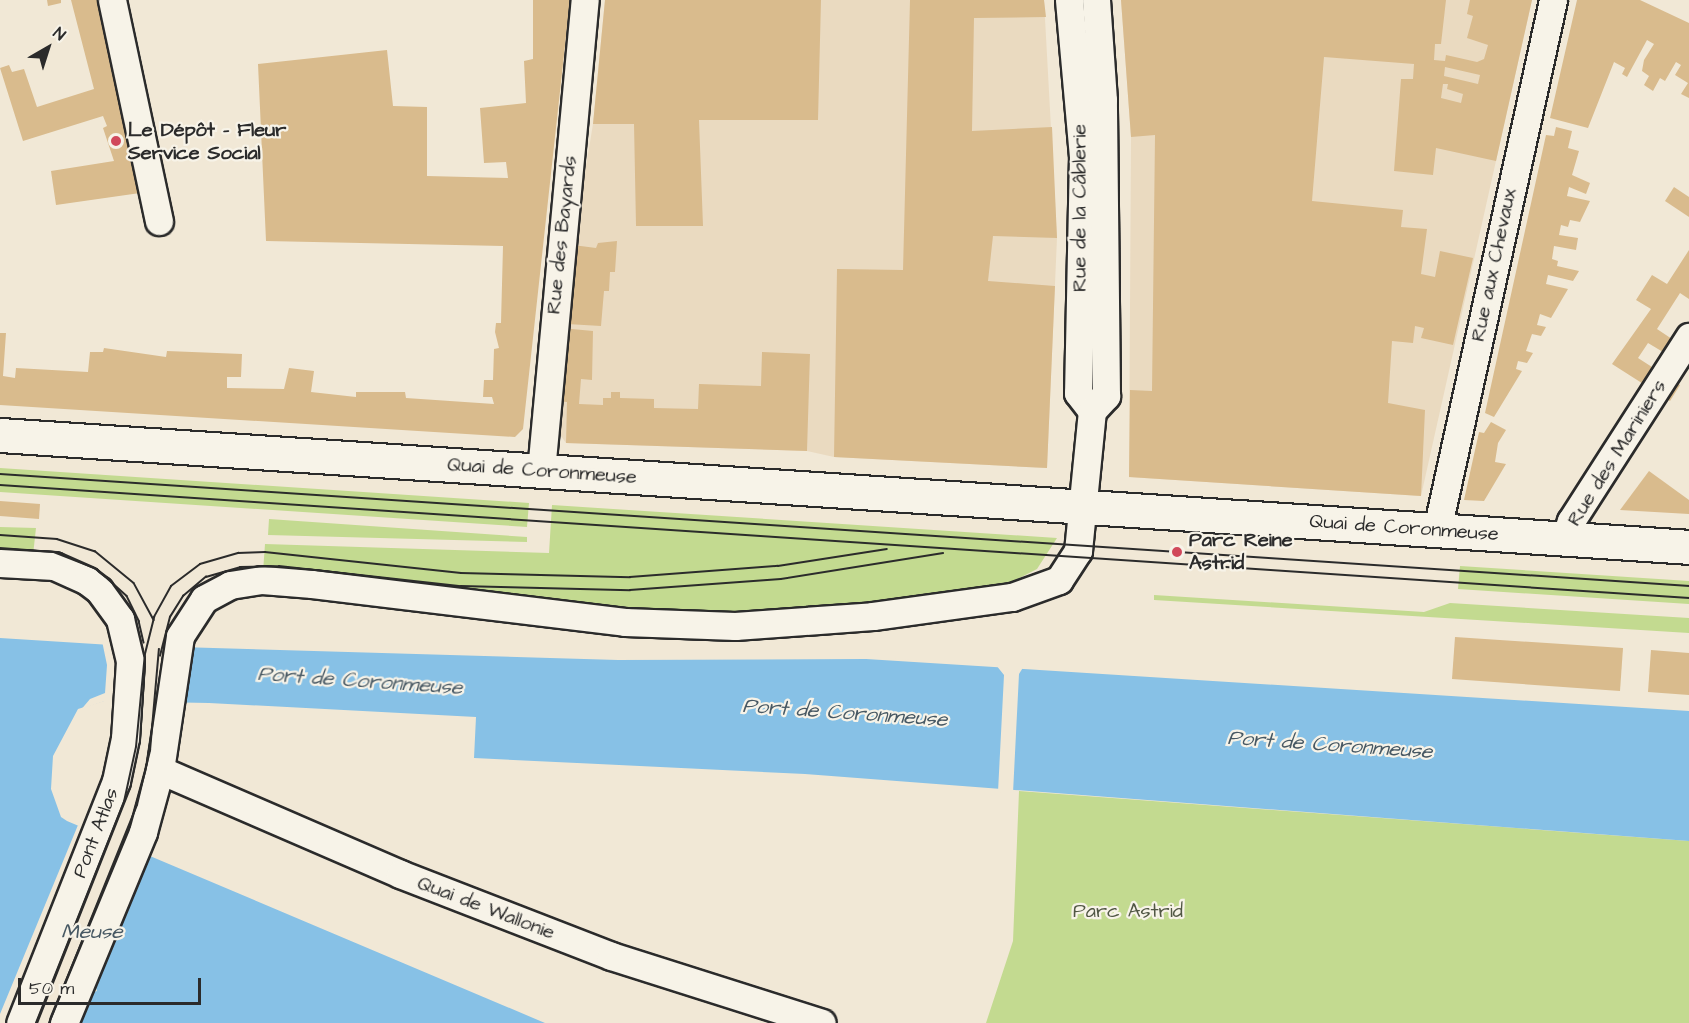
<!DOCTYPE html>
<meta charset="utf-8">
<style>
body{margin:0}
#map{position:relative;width:1689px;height:1023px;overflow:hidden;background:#f1e8d6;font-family:"Architects Daughter",sans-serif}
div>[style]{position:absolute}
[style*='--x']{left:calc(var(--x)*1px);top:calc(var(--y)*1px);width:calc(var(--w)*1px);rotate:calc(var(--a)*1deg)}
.built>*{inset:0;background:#eadac0}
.green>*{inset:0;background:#c3da90}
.water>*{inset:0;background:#87c1e6}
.pier>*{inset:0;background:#f1e8d6}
.building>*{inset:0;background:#d9bb8d}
.roads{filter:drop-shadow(2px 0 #2b2b2b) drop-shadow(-2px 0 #2b2b2b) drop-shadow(0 2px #2b2b2b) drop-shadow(0 -2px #2b2b2b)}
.minor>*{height:27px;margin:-13.5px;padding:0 13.5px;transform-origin:13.5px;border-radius:13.5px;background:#f7f3e8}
.major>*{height:33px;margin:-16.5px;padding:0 16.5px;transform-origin:16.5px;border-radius:16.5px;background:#f7f3e8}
.tram>*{height:1.5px;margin:-0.75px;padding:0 0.75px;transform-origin:0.75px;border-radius:0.75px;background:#2b2b2b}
.dots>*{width:16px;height:16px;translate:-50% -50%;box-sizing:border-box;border:3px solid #f7f3e8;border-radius:50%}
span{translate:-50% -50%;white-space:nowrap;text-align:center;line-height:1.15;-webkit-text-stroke:4.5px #f7f3e8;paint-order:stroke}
.poi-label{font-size:20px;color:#2b2b2b;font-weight:700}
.left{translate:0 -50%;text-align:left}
.street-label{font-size:20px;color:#2b2b2b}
.park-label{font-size:20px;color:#515744}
.water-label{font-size:21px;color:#475863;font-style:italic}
.north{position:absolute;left:18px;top:18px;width:60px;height:60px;-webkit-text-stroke:4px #f7f3e8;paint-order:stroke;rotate:39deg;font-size:16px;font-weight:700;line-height:24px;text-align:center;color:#2b2b2b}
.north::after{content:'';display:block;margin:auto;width:21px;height:27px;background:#2b2b2b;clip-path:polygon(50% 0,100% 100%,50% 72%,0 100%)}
.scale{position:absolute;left:18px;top:978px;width:183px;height:27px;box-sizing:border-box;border:3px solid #2b2b2b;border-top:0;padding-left:8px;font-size:18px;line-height:21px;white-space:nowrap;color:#2b2b2b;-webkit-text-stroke:4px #f7f3e8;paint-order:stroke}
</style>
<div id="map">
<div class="built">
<div style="clip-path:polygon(605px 0,1044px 0,1057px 238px,1047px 468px,834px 457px,807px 451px,566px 443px,556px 429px,573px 245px,593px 124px)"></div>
<div style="clip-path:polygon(1121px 0,1532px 0,1421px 496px,1129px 477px,1131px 137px)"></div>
</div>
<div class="green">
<div style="clip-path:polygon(0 468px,529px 503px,527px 527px,0 492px)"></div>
<div style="clip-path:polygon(552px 505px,1057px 538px,1037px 569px,1004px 586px,912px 600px,749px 614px,647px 612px,263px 572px,265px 544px,549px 553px)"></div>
<div style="clip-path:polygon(269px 519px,527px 537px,527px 542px,268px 535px)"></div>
<div style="clip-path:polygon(0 527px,36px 528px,33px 555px,0 554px)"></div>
<div style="clip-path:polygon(1460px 566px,1689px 581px,1689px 604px,1458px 589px)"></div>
<div style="clip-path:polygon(1154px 595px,1424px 612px,1450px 603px,1689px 618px,1689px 633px,1154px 600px)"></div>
<div style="clip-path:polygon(1019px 791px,1689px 841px,1689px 1023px,986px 1023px,1013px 941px)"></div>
</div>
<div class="water">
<div style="clip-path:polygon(0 638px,111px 645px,618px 660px,866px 659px,1689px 711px,1689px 841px,805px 774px,474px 758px,476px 717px,209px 703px,104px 701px,78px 709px,53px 756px,51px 789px,61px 817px,67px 821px,545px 1023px,0 1023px)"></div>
</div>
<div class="pier">
<div style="clip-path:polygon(102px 641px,194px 644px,185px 706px,105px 704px,105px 701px,87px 707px,74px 718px,90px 699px,105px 693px,107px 665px)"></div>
<div style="clip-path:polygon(848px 656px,1024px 666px,1019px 674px,1013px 793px,998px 792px,1004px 675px,996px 665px)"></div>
<div style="clip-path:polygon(78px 825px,148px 854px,95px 985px,97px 991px,91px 993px,79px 1023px,0 1023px,0 1014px)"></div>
</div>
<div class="building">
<div style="clip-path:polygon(47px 0,61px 0,61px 3px,48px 6px)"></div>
<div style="clip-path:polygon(71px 0,100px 0,140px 193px,56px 205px,51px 171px,114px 161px,103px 128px,107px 126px,103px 116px,23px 141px,0 68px,9px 65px,12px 72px,24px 69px,37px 107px,94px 89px)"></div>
<div style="clip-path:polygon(533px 0,570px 0,523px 429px,515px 437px,0 405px,0 333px,6px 333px,3px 376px,15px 378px,16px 368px,88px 372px,90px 352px,103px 352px,104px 348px,166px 357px,167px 351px,242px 354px,241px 377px,227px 377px,227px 388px,284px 389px,289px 368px,314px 371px,311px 392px,356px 397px,356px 392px,405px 392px,406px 398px,494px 404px,492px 397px,483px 397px,484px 380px,493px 380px,494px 349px,499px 348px,495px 332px,496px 323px,501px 323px,503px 246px,266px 241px,258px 64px,387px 50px,393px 106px,427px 107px,427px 176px,508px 178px,506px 162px,484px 163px,480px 108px,526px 103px,524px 61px,533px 59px)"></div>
<div style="clip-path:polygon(605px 0,821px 0,818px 120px,699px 120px,703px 226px,636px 226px,634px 124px,593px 124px)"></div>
<div style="clip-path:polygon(910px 0,1044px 0,1046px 17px,974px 18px,972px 131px,1052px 127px,1057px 238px,993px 236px,988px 281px,1055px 286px,1047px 468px,834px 457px,837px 269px,903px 270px)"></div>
<div style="clip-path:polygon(evenodd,1121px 0,1446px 0,1441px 44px,1435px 44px,1434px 60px,1445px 61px,1446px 55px,1477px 62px,1484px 59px,1488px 45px,1467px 38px,1473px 16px,1467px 14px,1470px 0,1532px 0,1496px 161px,1436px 148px,1433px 175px,1394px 171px,1401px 79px,1413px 79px,1414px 64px,1324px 57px,1312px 201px,1403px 210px,1401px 227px,1427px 229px,1421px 274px,1435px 277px,1440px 251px,1473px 258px,1453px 345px,1421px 338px,1424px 328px,1415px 326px,1413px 343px,1392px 341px,1388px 403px,1425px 410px,1421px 496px,1129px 477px,1130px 390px,1152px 391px,1155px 135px,1131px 137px,1121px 0,1445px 67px,1480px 75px,1478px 84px,1444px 76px,1445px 67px,1121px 0,1443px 84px,1448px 84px,1447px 89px,1463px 94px,1461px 103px,1441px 98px,1443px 84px)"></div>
<div style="clip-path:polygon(1577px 0,1640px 0,1689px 23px,1689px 98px,1681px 94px,1688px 83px,1675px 75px,1681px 65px,1676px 62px,1665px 81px,1660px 78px,1653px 91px,1644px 85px,1649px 76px,1642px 71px,1644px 60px,1654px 44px,1647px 40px,1627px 77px,1622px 74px,1625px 68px,1614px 62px,1588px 128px,1550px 118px)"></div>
<div style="clip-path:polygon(1556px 127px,1572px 131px,1568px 148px,1579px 151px,1572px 175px,1590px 183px,1586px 194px,1569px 187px,1567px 196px,1590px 201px,1580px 222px,1570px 220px,1568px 227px,1561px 225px,1559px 235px,1578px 238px,1576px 250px,1554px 246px,1552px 259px,1558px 261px,1557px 266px,1579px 271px,1573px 281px,1548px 275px,1546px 284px,1568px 289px,1551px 318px,1540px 314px,1537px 325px,1546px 327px,1541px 336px,1532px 334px,1526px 351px,1533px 353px,1527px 363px,1518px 361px,1516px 369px,1522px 371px,1494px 417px,1485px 413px,1546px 135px,1554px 136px)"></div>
<div style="clip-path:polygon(1674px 187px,1689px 197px,1689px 217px,1665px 201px)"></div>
<div style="clip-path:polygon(617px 241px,615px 272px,610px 272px,609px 291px,604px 291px,601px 326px,567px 324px,573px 245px,596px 248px,598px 243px)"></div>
<div style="clip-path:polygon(1689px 250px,1689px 299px,1680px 293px,1657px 329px,1672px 339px,1663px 352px,1648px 343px,1638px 358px,1680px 385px,1670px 401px,1612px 364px,1651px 309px,1636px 300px,1652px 275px,1667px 284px)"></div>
<div style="clip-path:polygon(561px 328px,593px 331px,592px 380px,581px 379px,579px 404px,603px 405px,603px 398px,611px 398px,611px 392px,620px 392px,620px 398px,654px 399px,654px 408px,698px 409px,699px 384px,761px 386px,762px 352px,810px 354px,807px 451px,566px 443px,567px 402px,556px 401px)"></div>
<div style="clip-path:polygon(1491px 422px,1506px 430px,1498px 443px,1495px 462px,1506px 464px,1484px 501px,1464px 500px,1479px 432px,1484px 433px)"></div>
<div style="clip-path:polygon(1649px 471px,1689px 500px,1689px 514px,1620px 510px)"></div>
<div style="clip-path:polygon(0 501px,40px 504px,39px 519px,0 516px)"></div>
<div style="clip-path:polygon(1455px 637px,1623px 648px,1620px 691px,1452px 679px)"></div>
<div style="clip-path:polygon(1651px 650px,1689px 653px,1689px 695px,1648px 692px)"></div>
</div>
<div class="roads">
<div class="minor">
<div style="--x:112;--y:0;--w:226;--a:78"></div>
<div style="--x:1069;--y:0;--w:157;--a:84.9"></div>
<div style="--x:1083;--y:156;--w:237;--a:91.2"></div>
<div style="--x:1078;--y:393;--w:23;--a:52"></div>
<div style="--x:541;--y:471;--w:473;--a:-84.7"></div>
<div style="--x:1437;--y:530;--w:543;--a:-77.65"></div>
<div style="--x:1565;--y:539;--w:19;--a:-72"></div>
<div style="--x:1571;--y:521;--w:219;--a:-57.3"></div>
<div style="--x:0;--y:563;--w:54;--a:3.2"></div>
<div style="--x:54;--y:566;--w:36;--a:24"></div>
<div style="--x:87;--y:581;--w:15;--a:37"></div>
<div style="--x:99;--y:590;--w:36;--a:54"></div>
<div style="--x:120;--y:619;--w:43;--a:76.6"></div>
<div style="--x:130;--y:661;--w:77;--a:93.7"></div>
<div style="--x:125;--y:738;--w:44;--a:101.8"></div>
<div style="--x:116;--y:781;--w:260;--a:111.6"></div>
<div style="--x:160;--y:770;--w:262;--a:23.4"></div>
<div style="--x:400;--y:874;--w:226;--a:21.2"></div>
<div style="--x:611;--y:956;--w:221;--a:17.6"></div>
<div style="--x:64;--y:1023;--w:207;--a:-67.5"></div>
<div style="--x:143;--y:832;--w:64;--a:-74.7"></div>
<div style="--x:160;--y:770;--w:135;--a:-81.5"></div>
<div style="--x:180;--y:636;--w:44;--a:-57"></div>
<div style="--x:204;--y:599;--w:30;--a:-28"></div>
<div style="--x:230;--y:585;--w:32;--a:-9"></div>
<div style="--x:262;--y:580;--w:50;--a:4.6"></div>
<div style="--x:312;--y:584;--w:315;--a:6.9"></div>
<div style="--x:625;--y:622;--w:110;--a:2.1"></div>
<div style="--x:735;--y:626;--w:138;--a:-4.1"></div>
<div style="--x:873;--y:616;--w:140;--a:-7.8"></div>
<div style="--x:1012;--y:597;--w:50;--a:-19.9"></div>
<div style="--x:1059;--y:580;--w:35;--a:-57"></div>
<div style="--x:1078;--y:551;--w:141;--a:-84.3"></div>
<div style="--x:1092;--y:411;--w:21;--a:-47"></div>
<div style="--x:1106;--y:396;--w:296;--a:-90.6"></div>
<div style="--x:1103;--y:100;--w:100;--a:-94"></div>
</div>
<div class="major">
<div style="--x:0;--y:435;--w:1693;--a:3.79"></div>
</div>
</div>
<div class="tram">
<div style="--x:0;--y:474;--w:1693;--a:3.79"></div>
<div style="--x:0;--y:485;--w:1693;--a:3.83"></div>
<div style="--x:0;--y:535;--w:57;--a:4"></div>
<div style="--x:57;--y:539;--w:40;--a:18"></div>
<div style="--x:95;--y:551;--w:50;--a:39.4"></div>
<div style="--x:134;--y:583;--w:42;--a:61.6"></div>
<div style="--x:0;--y:548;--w:54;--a:4.2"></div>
<div style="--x:54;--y:552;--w:46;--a:21.6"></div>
<div style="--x:97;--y:569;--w:40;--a:42"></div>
<div style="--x:127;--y:596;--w:28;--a:64"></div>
<div style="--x:139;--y:621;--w:22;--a:77"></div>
<div style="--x:160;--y:656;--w:40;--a:-75.6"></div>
<div style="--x:170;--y:617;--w:25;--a:-58"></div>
<div style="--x:183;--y:596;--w:30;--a:-40"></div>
<div style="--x:206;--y:577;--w:35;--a:-16"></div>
<div style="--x:240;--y:567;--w:39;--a:-1"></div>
<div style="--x:279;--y:566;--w:183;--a:6.3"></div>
<div style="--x:461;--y:586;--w:169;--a:1.4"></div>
<div style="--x:630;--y:590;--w:151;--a:-4.2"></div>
<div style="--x:781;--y:579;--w:164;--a:-9.1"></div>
<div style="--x:36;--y:1023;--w:238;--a:-68.3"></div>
<div style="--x:124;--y:802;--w:56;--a:-77.7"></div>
<div style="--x:136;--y:747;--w:93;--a:-84.5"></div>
<div style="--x:145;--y:654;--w:38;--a:-76"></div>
<div style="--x:154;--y:617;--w:35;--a:-61"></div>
<div style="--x:171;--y:586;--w:36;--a:-37"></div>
<div style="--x:200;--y:564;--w:40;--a:-16"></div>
<div style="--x:238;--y:553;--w:27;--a:-2"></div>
<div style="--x:265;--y:552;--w:197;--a:6.1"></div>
<div style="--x:461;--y:573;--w:169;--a:1.4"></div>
<div style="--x:630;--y:577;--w:148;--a:-4.3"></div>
<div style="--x:778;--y:566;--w:110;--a:-8.9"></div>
<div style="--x:49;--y:1023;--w:235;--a:-68"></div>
<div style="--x:137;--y:805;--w:56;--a:-76.5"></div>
<div style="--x:150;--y:751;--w:102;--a:-85"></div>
</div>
<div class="dots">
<div style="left:116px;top:141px;background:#d1495b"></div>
<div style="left:1177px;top:552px;background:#d1495b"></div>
</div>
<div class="poi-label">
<span class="left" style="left:128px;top:142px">Le Dépôt - Fleur<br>Service Social</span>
<span class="left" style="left:1189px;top:552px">Parc Reine<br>Astrid</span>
</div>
<div class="street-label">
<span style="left:1080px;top:208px;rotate:-90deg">Rue de la Câblerie</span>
<span style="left:562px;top:235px;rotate:-84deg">Rue des Bayards</span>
<span style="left:1494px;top:265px;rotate:-78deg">Rue aux Chevaux</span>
<span style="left:1617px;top:453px;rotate:-58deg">Rue des Mariniers</span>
<span style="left:542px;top:471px;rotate:4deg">Quai de Coronmeuse</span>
<span style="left:1404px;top:528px;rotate:4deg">Quai de Coronmeuse</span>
<span style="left:96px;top:833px;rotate:-69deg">Pont Atlas</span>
<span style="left:486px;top:908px;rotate:21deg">Quai de Wallonie</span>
</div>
<div class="park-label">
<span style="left:1128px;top:911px">Parc Astrid</span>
</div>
<div class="water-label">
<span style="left:360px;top:681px;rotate:4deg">Port de Coronmeuse</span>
<span style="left:845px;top:713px;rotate:4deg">Port de Coronmeuse</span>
<span style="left:1330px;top:745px;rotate:4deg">Port de Coronmeuse</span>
<span style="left:92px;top:932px">Meuse</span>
</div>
<div class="north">N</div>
<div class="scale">50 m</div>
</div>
